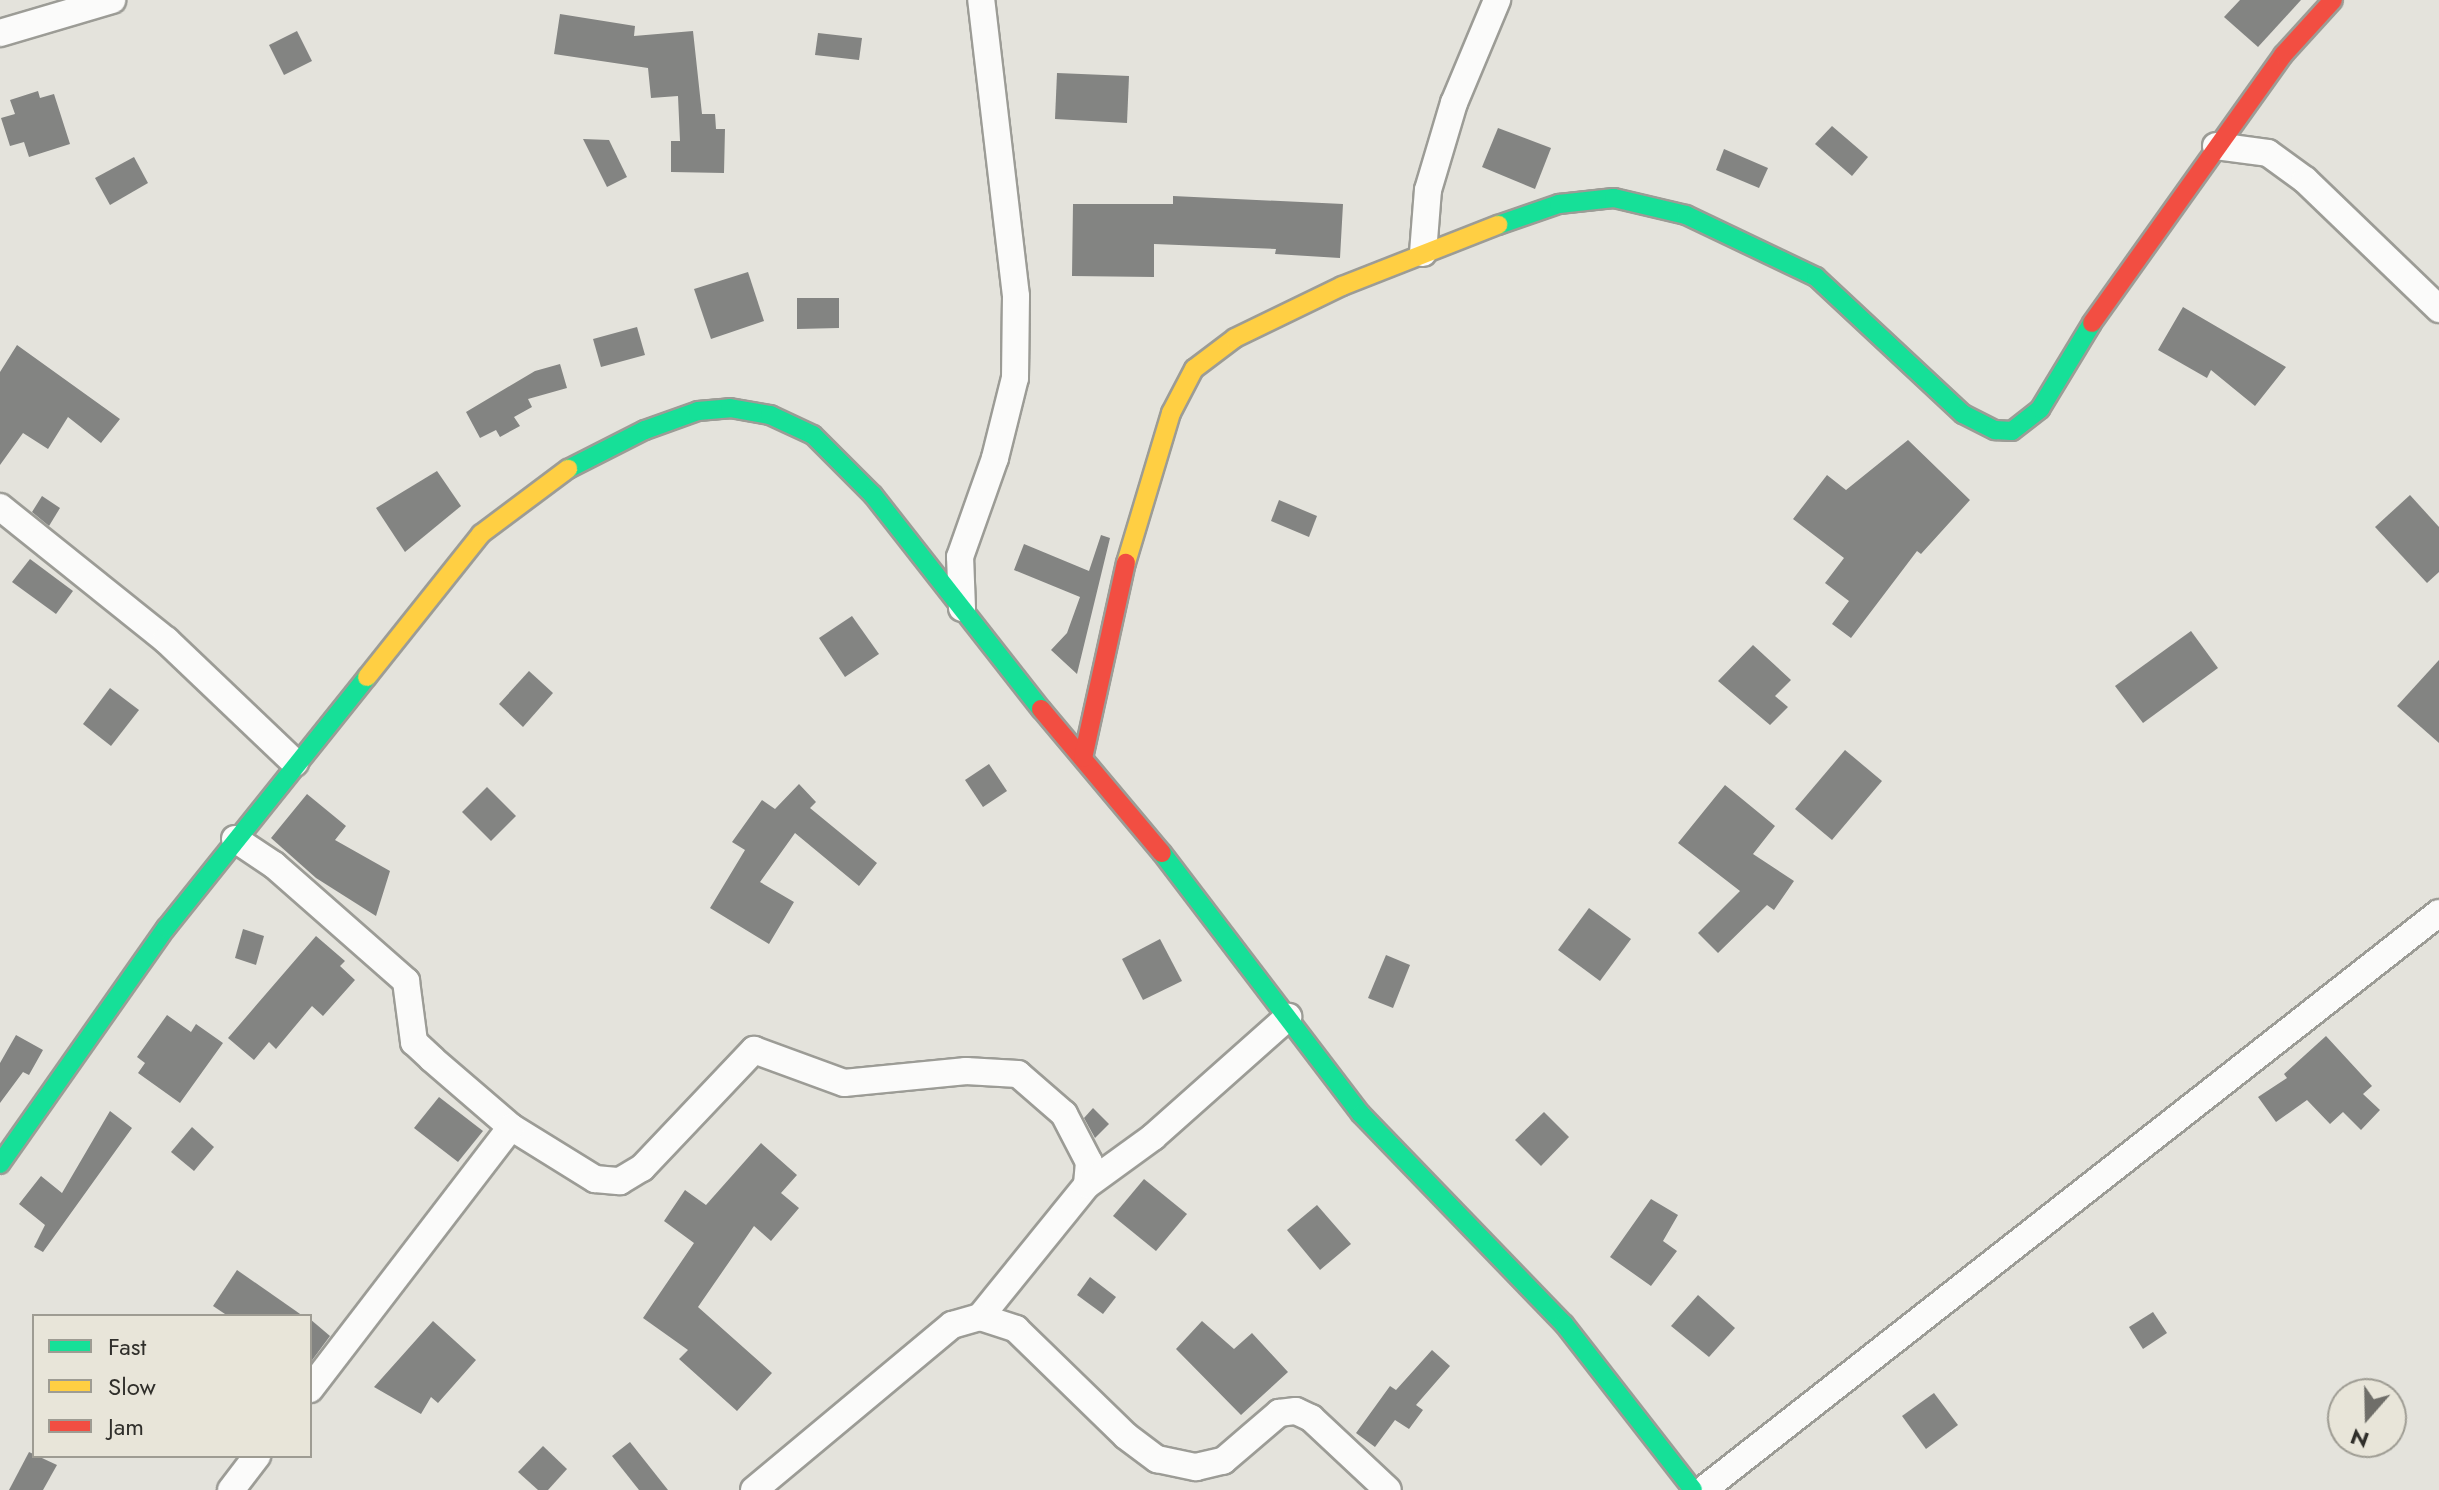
<!DOCTYPE html>
<style>
body{margin:0}
#map{position:relative;width:2439px;height:1490px;overflow:hidden;background:#e4e3dc;font-family:Jost,sans-serif}
div>[style]{position:absolute}
[style*='--x']{left:calc(var(--x)*1px);top:calc(var(--y)*1px);width:calc(var(--w)*1px);rotate:calc(var(--a)*1deg)}
.building>*{inset:0;background:#838482}
.roads{filter:drop-shadow(2px 0 #9c9c96) drop-shadow(-2px 0 #9c9c96) drop-shadow(0 2px #9c9c96) drop-shadow(0 -2px #9c9c96)}
.street>*{height:26px;margin:-13px;padding:0 13px;transform-origin:13px;border-radius:13px;background:#fbfbfa}
.fast>*{height:18px;margin:-9px;padding:0 9px;transform-origin:9px;border-radius:9px;background:#16e098}
.slow>*{height:18px;margin:-9px;padding:0 9px;transform-origin:9px;border-radius:9px;background:#ffcf43}
.jam>*{height:18px;margin:-9px;padding:0 9px;transform-origin:9px;border-radius:9px;background:#f24e42}
span{translate:-50% -50%;white-space:nowrap;text-align:center;line-height:1.15;-webkit-text-stroke:8px #e8e5d9;paint-order:stroke}
.legend{position:absolute;left:32px;top:1314px;width:280px;height:144px;box-sizing:border-box;background:#e8e5d9;border:2px solid #9e9c93;margin:0;padding:10px 14px;list-style:none;font-size:24px;color:#302f2b}
.legend li{display:flex;align-items:center;gap:16px;height:40px}
.legend b{width:40px;border:2px solid #9e9c93}
.north{position:absolute;left:2327px;top:1378px;width:80px;height:80px;box-sizing:border-box;background:#e8e5d9;border:2px solid #9e9c93;border-radius:50%;rotate:200deg;font-size:22px;font-weight:700;line-height:32px;text-align:center;color:#302f2b}
.north::after{content:'';display:block;margin:auto;width:28px;height:36px;background:#6f6e69;clip-path:polygon(50% 0,100% 100%,50% 72%,0 100%)}
</style>
<div id="map">
<div class="building">
<div style="clip-path:polygon(2240px 0,2301px 0,2258px 47px,2224px 17px)"></div>
<div style="clip-path:polygon(560px 14px,635px 26px,634px 36px,693px 31px,702px 114px,715px 114px,716px 129px,725px 129px,724px 173px,671px 172px,671px 141px,680px 141px,678px 96px,651px 98px,648px 68px,554px 54px)"></div>
<div style="clip-path:polygon(297px 31px,312px 61px,284px 75px,269px 45px)"></div>
<div style="clip-path:polygon(818px 33px,862px 38px,859px 60px,815px 55px)"></div>
<div style="clip-path:polygon(1057px 73px,1129px 76px,1127px 123px,1055px 119px)"></div>
<div style="clip-path:polygon(38px 91px,40px 98px,54px 94px,70px 144px,29px 157px,24px 142px,10px 146px,1px 118px,15px 114px,10px 100px)"></div>
<div style="clip-path:polygon(1832px 126px,1868px 157px,1852px 176px,1815px 144px)"></div>
<div style="clip-path:polygon(1498px 128px,1551px 148px,1535px 189px,1482px 167px)"></div>
<div style="clip-path:polygon(583px 139px,609px 140px,627px 177px,607px 187px)"></div>
<div style="clip-path:polygon(1724px 149px,1768px 168px,1759px 188px,1716px 170px)"></div>
<div style="clip-path:polygon(134px 157px,148px 183px,110px 205px,95px 178px)"></div>
<div style="clip-path:polygon(1173px 196px,1343px 204px,1340px 258px,1275px 254px,1276px 249px,1154px 244px,1154px 277px,1072px 276px,1073px 204px,1173px 204px)"></div>
<div style="clip-path:polygon(748px 272px,764px 321px,711px 339px,694px 289px)"></div>
<div style="clip-path:polygon(797px 298px,839px 298px,839px 328px,797px 329px)"></div>
<div style="clip-path:polygon(2183px 307px,2286px 367px,2255px 406px,2211px 370px,2207px 378px,2158px 350px)"></div>
<div style="clip-path:polygon(637px 327px,645px 355px,601px 367px,593px 339px)"></div>
<div style="clip-path:polygon(17px 345px,120px 419px,101px 443px,68px 417px,48px 449px,23px 433px,0 465px,0 372px)"></div>
<div style="clip-path:polygon(560px 364px,567px 388px,528px 399px,532px 407px,514px 417px,520px 426px,500px 437px,496px 430px,480px 438px,466px 412px,535px 371px)"></div>
<div style="clip-path:polygon(1908px 440px,1970px 500px,1921px 554px,1917px 551px,1851px 638px,1832px 624px,1849px 601px,1825px 583px,1844px 558px,1793px 519px,1827px 475px,1846px 490px)"></div>
<div style="clip-path:polygon(437px 471px,461px 506px,405px 552px,376px 508px)"></div>
<div style="clip-path:polygon(2410px 495px,2439px 527px,2439px 572px,2427px 583px,2375px 527px)"></div>
<div style="clip-path:polygon(42px 496px,60px 508px,49px 526px,32px 512px)"></div>
<div style="clip-path:polygon(1279px 500px,1317px 516px,1309px 537px,1271px 521px)"></div>
<div style="clip-path:polygon(1101px 535px,1110px 538px,1077px 674px,1051px 650px,1067px 633px,1080px 597px,1014px 570px,1024px 544px,1089px 571px)"></div>
<div style="clip-path:polygon(30px 559px,73px 591px,56px 614px,12px 582px)"></div>
<div style="clip-path:polygon(852px 616px,879px 654px,845px 677px,819px 638px)"></div>
<div style="clip-path:polygon(2191px 631px,2218px 668px,2143px 723px,2115px 686px)"></div>
<div style="clip-path:polygon(1753px 645px,1791px 680px,1775px 696px,1788px 707px,1770px 725px,1718px 681px)"></div>
<div style="clip-path:polygon(2439px 660px,2439px 743px,2397px 706px)"></div>
<div style="clip-path:polygon(529px 671px,553px 693px,523px 727px,499px 704px)"></div>
<div style="clip-path:polygon(110px 688px,139px 710px,111px 746px,83px 724px)"></div>
<div style="clip-path:polygon(1845px 750px,1882px 781px,1832px 840px,1795px 809px)"></div>
<div style="clip-path:polygon(989px 764px,1007px 791px,983px 807px,965px 780px)"></div>
<div style="clip-path:polygon(799px 784px,816px 802px,810px 808px,877px 863px,859px 886px,795px 833px,760px 882px,794px 902px,769px 944px,710px 908px,745px 850px,732px 842px,762px 800px,775px 809px)"></div>
<div style="clip-path:polygon(1725px 785px,1775px 826px,1753px 854px,1794px 881px,1774px 910px,1767px 905px,1718px 953px,1698px 933px,1740px 891px,1678px 843px)"></div>
<div style="clip-path:polygon(487px 787px,516px 816px,491px 841px,462px 812px)"></div>
<div style="clip-path:polygon(307px 794px,346px 826px,335px 840px,390px 871px,376px 916px,316px 878px,271px 838px)"></div>
<div style="clip-path:polygon(1589px 908px,1631px 939px,1600px 981px,1558px 950px)"></div>
<div style="clip-path:polygon(243px 929px,264px 936px,256px 965px,235px 958px)"></div>
<div style="clip-path:polygon(316px 936px,345px 961px,340px 966px,355px 980px,323px 1016px,312px 1006px,276px 1049px,269px 1042px,254px 1060px,228px 1038px)"></div>
<div style="clip-path:polygon(1160px 939px,1182px 981px,1143px 1000px,1122px 959px)"></div>
<div style="clip-path:polygon(1386px 955px,1410px 965px,1393px 1008px,1368px 998px)"></div>
<div style="clip-path:polygon(167px 1015px,191px 1032px,196px 1024px,223px 1043px,180px 1103px,138px 1073px,145px 1063px,137px 1057px)"></div>
<div style="clip-path:polygon(16px 1035px,43px 1050px,29px 1075px,23px 1072px,0 1103px,0 1063px)"></div>
<div style="clip-path:polygon(2326px 1036px,2372px 1086px,2363px 1094px,2380px 1110px,2361px 1130px,2343px 1112px,2330px 1124px,2307px 1100px,2276px 1122px,2258px 1097px,2287px 1078px,2284px 1074px)"></div>
<div style="clip-path:polygon(439px 1097px,483px 1131px,458px 1162px,414px 1128px)"></div>
<div style="clip-path:polygon(1093px 1108px,1109px 1124px,1095px 1138px,1084px 1118px)"></div>
<div style="clip-path:polygon(110px 1111px,132px 1128px,43px 1252px,34px 1247px,45px 1225px,19px 1204px,41px 1176px,62px 1193px)"></div>
<div style="clip-path:polygon(1544px 1112px,1569px 1137px,1541px 1166px,1515px 1140px)"></div>
<div style="clip-path:polygon(192px 1127px,214px 1147px,194px 1171px,171px 1152px)"></div>
<div style="clip-path:polygon(761px 1143px,797px 1175px,781px 1193px,799px 1208px,771px 1241px,754px 1226px,698px 1307px,772px 1373px,737px 1411px,679px 1359px,688px 1350px,643px 1318px,694px 1243px,664px 1221px,685px 1190px,706px 1205px)"></div>
<div style="clip-path:polygon(1144px 1179px,1187px 1214px,1156px 1251px,1113px 1216px)"></div>
<div style="clip-path:polygon(1651px 1199px,1678px 1215px,1663px 1241px,1677px 1251px,1651px 1286px,1610px 1257px)"></div>
<div style="clip-path:polygon(1317px 1205px,1351px 1244px,1320px 1270px,1287px 1230px)"></div>
<div style="clip-path:polygon(237px 1270px,303px 1316px,228px 1316px,213px 1306px)"></div>
<div style="clip-path:polygon(1090px 1277px,1116px 1297px,1103px 1314px,1077px 1295px)"></div>
<div style="clip-path:polygon(1698px 1295px,1735px 1328px,1709px 1357px,1671px 1326px)"></div>
<div style="clip-path:polygon(2153px 1312px,2167px 1333px,2143px 1349px,2129px 1327px)"></div>
<div style="clip-path:polygon(310px 1319px,330px 1336px,310px 1363px)"></div>
<div style="clip-path:polygon(433px 1321px,476px 1360px,438px 1403px,431px 1397px,421px 1414px,374px 1387px)"></div>
<div style="clip-path:polygon(1202px 1321px,1234px 1349px,1252px 1333px,1288px 1372px,1241px 1415px,1176px 1349px)"></div>
<div style="clip-path:polygon(1432px 1350px,1450px 1366px,1416px 1405px,1423px 1410px,1409px 1429px,1395px 1420px,1375px 1447px,1356px 1433px,1390px 1386px,1396px 1390px)"></div>
<div style="clip-path:polygon(1934px 1393px,1958px 1425px,1926px 1449px,1902px 1416px)"></div>
<div style="clip-path:polygon(630px 1442px,668px 1490px,639px 1490px,612px 1456px)"></div>
<div style="clip-path:polygon(543px 1446px,567px 1469px,548px 1490px,538px 1490px,518px 1472px)"></div>
<div style="clip-path:polygon(29px 1452px,57px 1465px,43px 1490px,9px 1490px)"></div>
</div>
<div class="roads">
<div class="street">
<div style="--x:0;--y:33;--w:117;--a:-16.4"></div>
<div style="--x:2216;--y:146;--w:52;--a:7.7"></div>
<div style="--x:2268;--y:153;--w:46;--a:36.1"></div>
<div style="--x:2305;--y:180;--w:186;--a:43.9"></div>
<div style="--x:1423;--y:253;--w:63;--a:-85.5"></div>
<div style="--x:1428;--y:190;--w:91;--a:-73.4"></div>
<div style="--x:1454;--y:103;--w:112;--a:-67.3"></div>
<div style="--x:0;--y:507;--w:213;--a:38.7"></div>
<div style="--x:166;--y:640;--w:178;--a:43.6"></div>
<div style="--x:962;--y:608;--w:51;--a:-92.2"></div>
<div style="--x:960;--y:557;--w:105;--a:-70.5"></div>
<div style="--x:995;--y:458;--w:82;--a:-76"></div>
<div style="--x:1015;--y:378;--w:82;--a:-89.3"></div>
<div style="--x:1016;--y:296;--w:298;--a:-96.7"></div>
<div style="--x:235;--y:839;--w:47;--a:33.7"></div>
<div style="--x:274;--y:865;--w:176;--a:41.3"></div>
<div style="--x:406;--y:981;--w:62;--a:82.5"></div>
<div style="--x:414;--y:1042;--w:25;--a:43"></div>
<div style="--x:432;--y:1059;--w:104;--a:40.7"></div>
<div style="--x:511;--y:1127;--w:99;--a:31.8"></div>
<div style="--x:595;--y:1179;--w:25;--a:5"></div>
<div style="--x:620;--y:1181;--w:26;--a:-31"></div>
<div style="--x:642;--y:1168;--w:163;--a:-46.5"></div>
<div style="--x:754;--y:1050;--w:96;--a:20.1"></div>
<div style="--x:844;--y:1083;--w:123;--a:-5.6"></div>
<div style="--x:966;--y:1071;--w:52;--a:3.3"></div>
<div style="--x:1018;--y:1074;--w:61;--a:41"></div>
<div style="--x:1064;--y:1114;--w:54;--a:62.5"></div>
<div style="--x:1089;--y:1162;--w:23;--a:95"></div>
<div style="--x:1087;--y:1185;--w:170;--a:129"></div>
<div style="--x:1087;--y:1185;--w:82;--a:-36"></div>
<div style="--x:1153;--y:1137;--w:181;--a:-41.6"></div>
<div style="--x:310;--y:1389;--w:330;--a:-52.5"></div>
<div style="--x:231;--y:1490;--w:43;--a:-52.6"></div>
<div style="--x:754;--y:1490;--w:258;--a:-39.8"></div>
<div style="--x:952;--y:1325;--w:29;--a:-16"></div>
<div style="--x:980;--y:1317;--w:38;--a:18"></div>
<div style="--x:1016;--y:1329;--w:153;--a:44.2"></div>
<div style="--x:1126;--y:1436;--w:39;--a:37"></div>
<div style="--x:1157;--y:1459;--w:40;--a:12"></div>
<div style="--x:1196;--y:1467;--w:28;--a:-13"></div>
<div style="--x:1223;--y:1461;--w:74;--a:-40.6"></div>
<div style="--x:1279;--y:1413;--w:17;--a:-7"></div>
<div style="--x:1296;--y:1411;--w:17;--a:25"></div>
<div style="--x:1311;--y:1418;--w:105;--a:43.1"></div>
<div style="--x:1703;--y:1490;--w:935;--a:-38.1"></div>
</div>
<div class="fast">
<div style="--x:1498;--y:225;--w:65;--a:-19"></div>
<div style="--x:1559;--y:204;--w:55;--a:-6.2"></div>
<div style="--x:1614;--y:198;--w:74;--a:13.3"></div>
<div style="--x:1686;--y:215;--w:144;--a:25.5"></div>
<div style="--x:1816;--y:277;--w:201;--a:43"></div>
<div style="--x:1963;--y:414;--w:36;--a:27"></div>
<div style="--x:1995;--y:430;--w:17;--a:3"></div>
<div style="--x:2012;--y:431;--w:36;--a:-38"></div>
<div style="--x:2040;--y:409;--w:100;--a:-58.8"></div>
<div style="--x:568;--y:469;--w:86;--a:-26.9"></div>
<div style="--x:645;--y:430;--w:56;--a:-19.7"></div>
<div style="--x:698;--y:411;--w:32;--a:-5"></div>
<div style="--x:730;--y:408;--w:41;--a:9.9"></div>
<div style="--x:770;--y:415;--w:47;--a:24.9"></div>
<div style="--x:813;--y:435;--w:85;--a:45"></div>
<div style="--x:873;--y:495;--w:272;--a:51.9"></div>
<div style="--x:1162;--y:853;--w:328;--a:52.7"></div>
<div style="--x:1361;--y:1114;--w:292;--a:46"></div>
<div style="--x:1564;--y:1324;--w:210;--a:52.1"></div>
<div style="--x:0;--y:1164;--w:289;--a:-54.9"></div>
<div style="--x:166;--y:928;--w:322;--a:-51.3"></div>
</div>
<div class="slow">
<div style="--x:1126;--y:563;--w:157;--a:-73.3"></div>
<div style="--x:1171;--y:413;--w:50;--a:-62.4"></div>
<div style="--x:1194;--y:369;--w:51;--a:-37.1"></div>
<div style="--x:1235;--y:338;--w:119;--a:-25.9"></div>
<div style="--x:1342;--y:286;--w:168;--a:-21.4"></div>
<div style="--x:367;--y:677;--w:183;--a:-51.4"></div>
<div style="--x:481;--y:534;--w:109;--a:-36.8"></div>
</div>
<div class="jam">
<div style="--x:2092;--y:323;--w:329;--a:-54.5"></div>
<div style="--x:2283;--y:55;--w:74;--a:-47.7"></div>
<div style="--x:1041;--y:709;--w:188;--a:50"></div>
<div style="--x:1083;--y:758;--w:200;--a:-77.6"></div>
</div>
</div>
<ul class="legend">
<li><b style="height:10px;background:#16e098"></b>Fast</li>
<li><b style="height:10px;background:#ffcf43"></b>Slow</li>
<li><b style="height:10px;background:#f24e42"></b>Jam</li>
</ul>
<div class="north">N</div>
</div>
